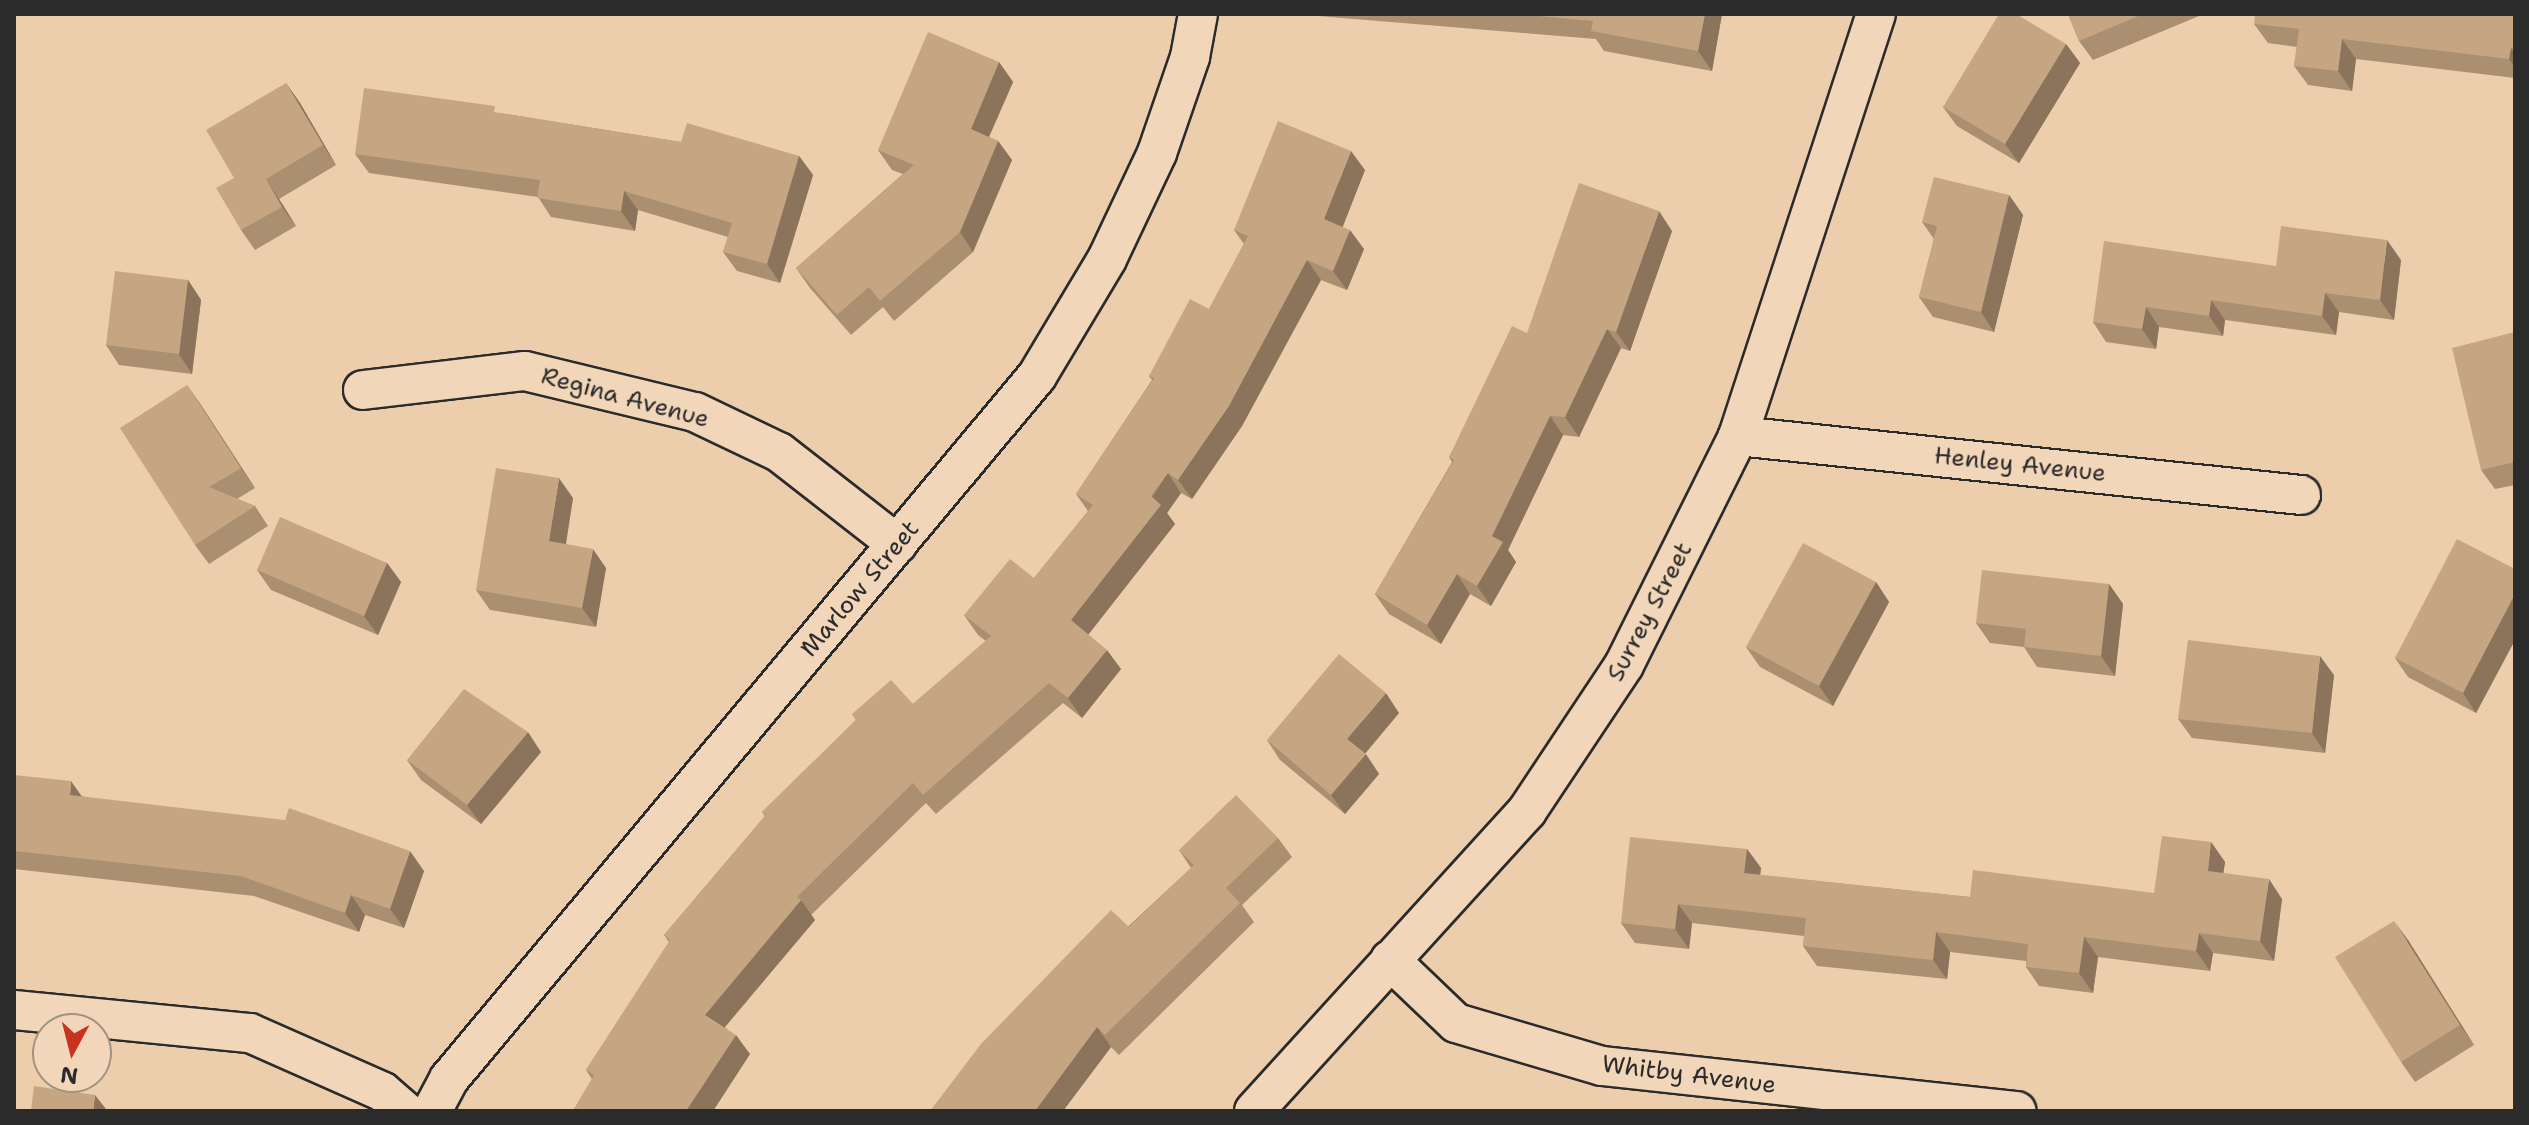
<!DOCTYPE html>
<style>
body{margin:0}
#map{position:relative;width:2529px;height:1125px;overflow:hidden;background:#eccead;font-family:"Shantell Sans",sans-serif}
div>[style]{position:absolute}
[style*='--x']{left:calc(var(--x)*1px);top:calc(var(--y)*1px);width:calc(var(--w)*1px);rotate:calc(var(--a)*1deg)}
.roads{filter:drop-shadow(2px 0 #2b2b2b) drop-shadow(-2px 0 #2b2b2b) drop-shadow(0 2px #2b2b2b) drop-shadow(0 -2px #2b2b2b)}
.street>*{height:38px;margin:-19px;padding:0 19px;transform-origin:19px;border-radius:19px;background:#f2d6b9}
.wall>*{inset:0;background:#aa8f70}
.shaded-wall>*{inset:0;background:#8b745b}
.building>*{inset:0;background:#c6a682}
span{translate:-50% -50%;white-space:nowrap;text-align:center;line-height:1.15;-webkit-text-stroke:7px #f2d6b9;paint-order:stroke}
.street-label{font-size:24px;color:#2b2b2b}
.frame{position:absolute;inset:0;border:16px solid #2b2b2b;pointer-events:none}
.north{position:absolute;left:32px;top:1013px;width:80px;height:80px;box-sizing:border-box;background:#f2d6b9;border:2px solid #a29280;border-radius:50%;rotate:187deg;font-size:22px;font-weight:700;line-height:32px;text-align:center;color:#2b2b2b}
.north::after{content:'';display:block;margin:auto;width:28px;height:36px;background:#c8321e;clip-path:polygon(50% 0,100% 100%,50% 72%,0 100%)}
</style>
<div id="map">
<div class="roads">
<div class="street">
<div style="--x:363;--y:390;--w:163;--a:-6.7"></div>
<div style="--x:525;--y:371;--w:175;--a:13.6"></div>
<div style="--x:695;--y:412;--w:93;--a:25.5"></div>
<div style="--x:779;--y:452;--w:150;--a:37.9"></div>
<div style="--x:1738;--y:436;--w:566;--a:5.98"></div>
<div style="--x:1390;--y:960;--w:91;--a:43.7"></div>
<div style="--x:1456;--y:1023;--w:152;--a:16.4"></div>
<div style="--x:1602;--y:1066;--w:417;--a:6.2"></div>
<div style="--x:14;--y:1010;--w:237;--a:5.6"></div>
<div style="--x:250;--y:1033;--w:145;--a:23.9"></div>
<div style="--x:383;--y:1092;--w:29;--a:41"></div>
<div style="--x:432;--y:1111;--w:36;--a:-62"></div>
<div style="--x:449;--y:1079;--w:916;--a:-50.09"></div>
<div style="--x:1037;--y:376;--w:136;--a:-59.1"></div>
<div style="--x:1107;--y:259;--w:117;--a:-64.7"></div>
<div style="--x:1157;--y:153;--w:102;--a:-71"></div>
<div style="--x:1190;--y:57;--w:44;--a:-79.5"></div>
<div style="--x:1254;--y:1111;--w:406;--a:-47.7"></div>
<div style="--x:1527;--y:811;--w:175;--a:-56.4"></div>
<div style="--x:1624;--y:665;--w:256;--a:-63.5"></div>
<div style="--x:1738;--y:436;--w:444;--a:-71.9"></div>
</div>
</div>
<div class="wall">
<div style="clip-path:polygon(1317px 14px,1722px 14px,1712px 71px,1604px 51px,1596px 39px,1318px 16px)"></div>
<div style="clip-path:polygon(2068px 14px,2204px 14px,2093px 60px,2079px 41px)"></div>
<div style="clip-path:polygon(2515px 14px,2515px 78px,2356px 59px,2352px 91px,2308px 85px,2294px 66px,2297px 47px,2268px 43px,2254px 24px)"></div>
<div style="clip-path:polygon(2066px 44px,2080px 63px,2019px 163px,1957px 126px,1943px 107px)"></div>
<div style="clip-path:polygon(999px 62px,1013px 82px,989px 137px,998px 141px,1012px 160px,973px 252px,894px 321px,883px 307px,851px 335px,810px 288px,796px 268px,903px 174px,892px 170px,878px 150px)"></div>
<div style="clip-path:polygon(286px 83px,300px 103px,336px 165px,279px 199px,296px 226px,255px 250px,241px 230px,234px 178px)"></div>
<div style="clip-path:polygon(500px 113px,681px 142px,799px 156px,813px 175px,780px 283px,737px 271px,723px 252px,728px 237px,638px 210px,635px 231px,551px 217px,538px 197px,369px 173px,355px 154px)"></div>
<div style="clip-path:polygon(1365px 170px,1342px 227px,1364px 249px,1347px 290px,1321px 280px,1242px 426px,1192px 499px,1181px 493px,1167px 513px,1175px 524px,1088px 635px,1121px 669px,1082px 718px,1063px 703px,936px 814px,926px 803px,811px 915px,815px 920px,725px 1027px,750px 1054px,713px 1111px,573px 1111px,592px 1079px,586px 1070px,669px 942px,664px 935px,765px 816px,762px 812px,856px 720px,852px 714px,913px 704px,986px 641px,978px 635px,964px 615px,1034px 578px,1088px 511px,1076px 494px,1152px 380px,1149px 376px,1209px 309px,1244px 244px,1234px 230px)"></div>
<div style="clip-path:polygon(2009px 195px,2023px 215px,1994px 332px,1933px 317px,1919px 297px,1934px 239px,1922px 222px)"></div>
<div style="clip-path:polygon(1672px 231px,1630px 351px,1621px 348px,1579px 437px,1563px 435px,1508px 550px,1516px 562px,1491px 606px,1470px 594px,1441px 644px,1389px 614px,1375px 594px,1452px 462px,1449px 457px,1527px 333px)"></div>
<div style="clip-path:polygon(2401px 260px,2394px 320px,2339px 312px,2336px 335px,2225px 320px,2223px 336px,2159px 327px,2156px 349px,2106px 342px,2093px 322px,2276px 266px)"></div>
<div style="clip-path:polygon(188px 280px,201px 300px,192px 374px,119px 365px,106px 345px)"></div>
<div style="clip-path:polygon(2515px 332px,2515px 485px,2495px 489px,2481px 470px)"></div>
<div style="clip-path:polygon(187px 385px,255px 488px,237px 499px,255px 506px,268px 526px,209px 564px,195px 545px)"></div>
<div style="clip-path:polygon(573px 498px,566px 544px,606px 568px,596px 627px,490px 610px,476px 590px)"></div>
<div style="clip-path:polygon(387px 563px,401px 582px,378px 635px,271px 590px,257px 570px)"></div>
<div style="clip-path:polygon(2515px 569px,2515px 640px,2476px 713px,2408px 677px,2395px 658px)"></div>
<div style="clip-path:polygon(1876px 582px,1889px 602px,1833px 706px,1760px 667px,1746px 647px)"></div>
<div style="clip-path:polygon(2109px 584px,2123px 604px,2115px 676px,2037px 667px,2024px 647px,1990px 643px,1976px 623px)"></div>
<div style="clip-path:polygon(2334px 675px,2325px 753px,2192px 738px,2178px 719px)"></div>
<div style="clip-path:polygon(1399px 713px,1365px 754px,1379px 774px,1345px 814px,1280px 760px,1267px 740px)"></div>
<div style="clip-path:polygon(541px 752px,481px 824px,421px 780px,407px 760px)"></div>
<div style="clip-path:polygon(14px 775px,81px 796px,424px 871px,404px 928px,365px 915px,359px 932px,254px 896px,14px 869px)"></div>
<div style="clip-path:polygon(1278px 838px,1292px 857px,1242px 905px,1254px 922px,1119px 1055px,1111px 1047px,1063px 1111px,930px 1111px,1191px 868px,1179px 850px)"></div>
<div style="clip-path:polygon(2211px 842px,2225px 862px,2223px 873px,2282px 899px,2274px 961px,2213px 953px,2210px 971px,2098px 957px,2093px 993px,2039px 986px,2026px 967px,2026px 961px,1950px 952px,1947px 979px,1817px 966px,1803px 946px,1804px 936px,1692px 923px,1689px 949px,1635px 943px,1621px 923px,1747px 849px,1761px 868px,1760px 875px,1970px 897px,2154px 893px)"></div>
<div style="clip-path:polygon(2408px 940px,2474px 1045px,2415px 1082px,2401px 1062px)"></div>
</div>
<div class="shaded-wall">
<div style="clip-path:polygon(1705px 14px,1722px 14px,1712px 71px,1698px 51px)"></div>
<div style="clip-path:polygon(2342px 39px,2356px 59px,2352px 91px,2338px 71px)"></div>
<div style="clip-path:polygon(2066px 44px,2080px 63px,2019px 163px,2005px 144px)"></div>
<div style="clip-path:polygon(2511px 48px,2515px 54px,2515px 68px,2509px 59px)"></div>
<div style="clip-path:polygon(999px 62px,1013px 82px,984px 148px,971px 129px)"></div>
<div style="clip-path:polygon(286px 83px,300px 103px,336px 165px,323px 145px)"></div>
<div style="clip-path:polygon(998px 141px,1012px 160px,973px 252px,960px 232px)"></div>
<div style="clip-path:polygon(1351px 151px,1365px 170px,1338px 239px,1324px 219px)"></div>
<div style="clip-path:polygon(799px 156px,813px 175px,780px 283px,767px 264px)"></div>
<div style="clip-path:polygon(266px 179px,279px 199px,296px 226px,282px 207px)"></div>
<div style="clip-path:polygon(624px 191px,638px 210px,635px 231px,621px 211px)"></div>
<div style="clip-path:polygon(2009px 195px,2023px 215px,1994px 332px,1981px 312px)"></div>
<div style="clip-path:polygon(1659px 211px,1672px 231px,1630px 351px,1616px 332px)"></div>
<div style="clip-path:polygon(1350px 230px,1364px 249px,1347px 290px,1333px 271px)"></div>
<div style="clip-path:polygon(2387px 240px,2401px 260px,2394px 320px,2380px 300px)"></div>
<div style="clip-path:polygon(1307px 260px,1321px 280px,1242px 426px,1192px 499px,1178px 480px)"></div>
<div style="clip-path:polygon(188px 280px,201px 300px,192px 374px,179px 354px)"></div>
<div style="clip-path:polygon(2325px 293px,2339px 312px,2336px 335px,2322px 316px)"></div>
<div style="clip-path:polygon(2211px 300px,2225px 320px,2223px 336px,2209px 316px)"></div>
<div style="clip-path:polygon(2146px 307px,2159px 327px,2156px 349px,2142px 329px)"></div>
<div style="clip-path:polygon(1607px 329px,1621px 348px,1579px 437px,1565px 417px)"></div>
<div style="clip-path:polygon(187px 385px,201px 405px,255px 488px,241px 468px)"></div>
<div style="clip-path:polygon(1550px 416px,1563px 435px,1508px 550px,1516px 562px,1491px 606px,1477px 586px,1492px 536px)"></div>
<div style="clip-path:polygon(1168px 473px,1181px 493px,1167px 513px,1175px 524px,1084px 640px,1071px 620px)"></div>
<div style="clip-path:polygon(559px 478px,573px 498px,563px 561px,549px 541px)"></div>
<div style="clip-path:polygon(593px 549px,606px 568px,596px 627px,582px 608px)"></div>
<div style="clip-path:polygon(387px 563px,401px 582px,378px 635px,364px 616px)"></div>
<div style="clip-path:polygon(1457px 574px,1470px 594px,1441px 644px,1427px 625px)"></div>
<div style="clip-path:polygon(1876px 582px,1889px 602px,1833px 706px,1819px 686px)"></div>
<div style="clip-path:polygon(2109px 584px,2123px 604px,2115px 676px,2101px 656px)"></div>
<div style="clip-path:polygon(2515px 594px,2515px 640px,2476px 713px,2463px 693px)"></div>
<div style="clip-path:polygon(1107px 650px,1121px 669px,1082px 718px,1068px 698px)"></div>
<div style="clip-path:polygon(2320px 656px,2334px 675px,2325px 753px,2312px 733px)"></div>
<div style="clip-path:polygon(1386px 693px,1399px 713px,1361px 758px,1347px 739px)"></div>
<div style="clip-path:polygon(528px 732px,541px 752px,481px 824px,467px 805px)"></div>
<div style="clip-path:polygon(1366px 754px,1379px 774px,1345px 814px,1331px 795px)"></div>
<div style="clip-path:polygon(71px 781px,85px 801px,70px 795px)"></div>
<div style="clip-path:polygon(2211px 842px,2225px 862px,2221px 890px,2208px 871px)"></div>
<div style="clip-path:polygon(1747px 849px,1761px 868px,1758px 893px,1744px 873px)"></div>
<div style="clip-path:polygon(410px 851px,424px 871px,404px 928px,390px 909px)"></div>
<div style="clip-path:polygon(2269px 879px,2282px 899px,2274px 961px,2260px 941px)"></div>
<div style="clip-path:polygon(351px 895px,365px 915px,359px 932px,345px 913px)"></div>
<div style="clip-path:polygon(801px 900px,815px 920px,719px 1034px,705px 1015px)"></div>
<div style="clip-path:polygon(1678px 904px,1692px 923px,1689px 949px,1675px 929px)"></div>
<div style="clip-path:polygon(2394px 921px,2408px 940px,2474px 1045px,2460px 1025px)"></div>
<div style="clip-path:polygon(1936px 932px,1950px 952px,1947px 979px,1933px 960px)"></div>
<div style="clip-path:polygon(2199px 933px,2213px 953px,2210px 971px,2196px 951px)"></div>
<div style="clip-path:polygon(2084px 937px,2098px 957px,2093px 993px,2079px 973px)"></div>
<div style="clip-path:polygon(1097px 1027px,1111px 1047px,1063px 1111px,1035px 1111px)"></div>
<div style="clip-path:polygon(736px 1035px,750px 1054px,713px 1111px,686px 1111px)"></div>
<div style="clip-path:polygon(95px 1095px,106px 1109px,105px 1111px,93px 1111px)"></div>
</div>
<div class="building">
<div style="clip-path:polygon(1516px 14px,1705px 14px,1698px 51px,1591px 31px,1593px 21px)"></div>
<div style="clip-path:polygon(1999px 14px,2016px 14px,2066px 44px,2005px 144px,1943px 107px)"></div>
<div style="clip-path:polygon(2068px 14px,2143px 14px,2079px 41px)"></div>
<div style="clip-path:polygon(2255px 14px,2515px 14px,2515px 49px,2511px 48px,2509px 59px,2342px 39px,2338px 71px,2294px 66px,2299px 29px,2254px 24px)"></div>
<div style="clip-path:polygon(928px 32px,999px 62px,971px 129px,998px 141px,960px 232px,880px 301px,869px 287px,837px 315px,796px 268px,914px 165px,878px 150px)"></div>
<div style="clip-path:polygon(286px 83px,323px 145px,266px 179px,282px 207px,241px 230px,216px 188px,234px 178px,206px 130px)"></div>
<div style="clip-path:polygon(364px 88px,495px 106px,494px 112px,681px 142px,687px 123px,799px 156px,767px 264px,723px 252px,732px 223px,624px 191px,621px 211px,537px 198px,540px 180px,355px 154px)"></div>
<div style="clip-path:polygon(1278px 121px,1351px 151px,1324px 219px,1350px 230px,1333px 271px,1307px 260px,1229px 406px,1178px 480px,1168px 473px,1151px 496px,1161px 505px,1071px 620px,1107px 650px,1068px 698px,1049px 683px,923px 795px,913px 783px,797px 897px,801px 900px,705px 1015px,736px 1035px,686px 1111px,573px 1111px,594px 1075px,586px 1070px,670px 940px,664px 935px,766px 815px,762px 812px,856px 720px,852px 714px,891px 680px,913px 704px,991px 636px,964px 615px,1010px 559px,1034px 578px,1093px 505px,1076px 494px,1154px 378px,1149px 376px,1190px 299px,1209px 309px,1248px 236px,1234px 230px)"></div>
<div style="clip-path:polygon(1934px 177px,2009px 195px,1981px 312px,1919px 297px,1937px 226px,1922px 222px)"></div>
<div style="clip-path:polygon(1579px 183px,1659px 211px,1616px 332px,1607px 329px,1565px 417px,1550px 416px,1492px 536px,1503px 542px,1477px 586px,1457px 574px,1427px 625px,1375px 594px,1454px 460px,1449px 457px,1512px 326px,1527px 333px)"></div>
<div style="clip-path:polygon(2281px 226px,2387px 240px,2380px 300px,2325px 293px,2322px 316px,2211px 300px,2209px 316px,2146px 307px,2142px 329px,2093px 322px,2104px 241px,2276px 266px)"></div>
<div style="clip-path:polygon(115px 271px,188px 280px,179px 354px,106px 345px)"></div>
<div style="clip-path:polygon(2515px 332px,2515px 462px,2481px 470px,2452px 348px)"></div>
<div style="clip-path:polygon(187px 385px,241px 468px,209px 487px,255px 506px,195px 545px,120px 428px)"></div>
<div style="clip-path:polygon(496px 468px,559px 478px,549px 541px,593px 549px,582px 608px,476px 590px)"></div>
<div style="clip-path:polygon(280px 517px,387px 563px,364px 616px,257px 570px)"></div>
<div style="clip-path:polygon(2457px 539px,2515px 569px,2515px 594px,2463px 693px,2395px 658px)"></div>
<div style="clip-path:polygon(1803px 543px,1876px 582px,1819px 686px,1746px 647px)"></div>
<div style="clip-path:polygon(1982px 570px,2109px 584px,2101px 656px,2024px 647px,2026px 629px,1976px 623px)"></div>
<div style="clip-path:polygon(2188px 640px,2320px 656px,2312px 733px,2178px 719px)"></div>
<div style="clip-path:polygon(1339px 654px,1386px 693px,1347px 739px,1366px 754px,1331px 795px,1267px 740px)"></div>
<div style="clip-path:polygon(464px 689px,528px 732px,467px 805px,407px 760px)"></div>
<div style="clip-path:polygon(14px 775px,71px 781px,70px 795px,285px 820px,289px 808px,410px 851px,390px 909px,351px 895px,345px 913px,241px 876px,14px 851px)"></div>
<div style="clip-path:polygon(1236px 795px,1278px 838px,1226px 888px,1240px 903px,1105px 1035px,1097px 1027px,1035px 1111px,930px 1111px,981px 1044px,1111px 910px,1129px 927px,1194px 865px,1179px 850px)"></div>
<div style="clip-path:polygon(2162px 836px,2211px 842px,2208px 871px,2269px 879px,2260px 941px,2199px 933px,2196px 951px,2084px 937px,2079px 973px,2026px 967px,2028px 944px,1936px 932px,1933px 960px,1803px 946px,1806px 918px,1678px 904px,1675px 929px,1621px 923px,1630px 837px,1747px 849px,1744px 873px,1970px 897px,1973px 870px,2154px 893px)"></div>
<div style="clip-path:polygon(2394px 921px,2460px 1025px,2401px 1062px,2335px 957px)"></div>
<div style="clip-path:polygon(34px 1086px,95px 1095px,93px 1111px,31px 1111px)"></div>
</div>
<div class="street-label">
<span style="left:625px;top:398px;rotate:15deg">Regina Avenue</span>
<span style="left:2020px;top:465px;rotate:6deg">Henley Avenue</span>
<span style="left:860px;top:589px;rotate:-50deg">Marlow Street</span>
<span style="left:1650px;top:612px;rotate:-62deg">Surrey Street</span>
<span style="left:1689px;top:1075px;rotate:7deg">Whitby Avenue</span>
</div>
<div class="frame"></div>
<div class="north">N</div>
</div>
